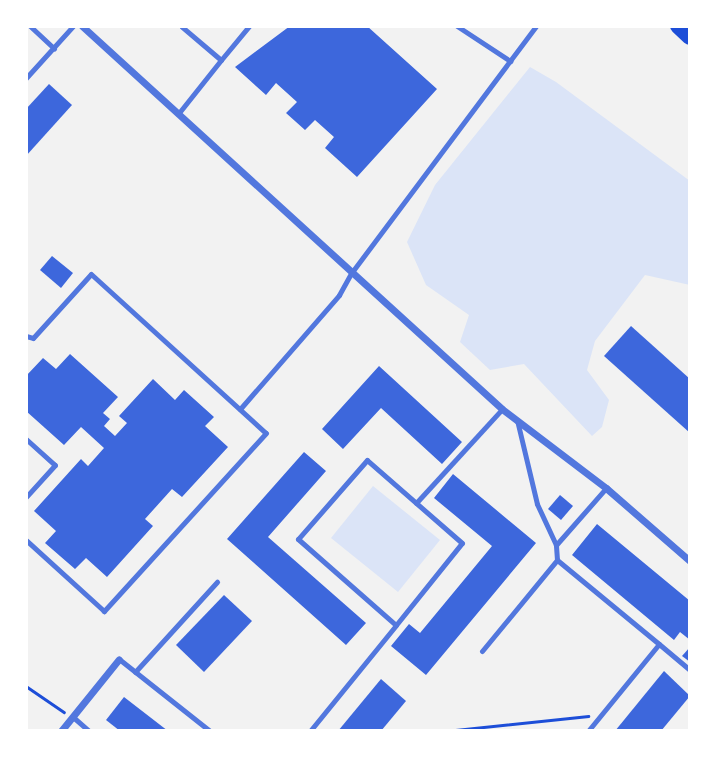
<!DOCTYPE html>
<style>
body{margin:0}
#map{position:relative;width:716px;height:757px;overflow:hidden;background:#f2f2f2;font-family:"Noto Sans",sans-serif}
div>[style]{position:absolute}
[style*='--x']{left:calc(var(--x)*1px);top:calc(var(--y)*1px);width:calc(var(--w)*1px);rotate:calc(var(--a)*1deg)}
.green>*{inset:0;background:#dbe4f7}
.building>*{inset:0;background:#3d67dc}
.path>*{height:2.5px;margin:-1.25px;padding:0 1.25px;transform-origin:1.25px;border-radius:1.25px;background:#1d4ed8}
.service>*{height:5px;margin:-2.5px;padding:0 2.5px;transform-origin:2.5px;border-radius:2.5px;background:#5277de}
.minor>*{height:7px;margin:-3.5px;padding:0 3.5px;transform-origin:3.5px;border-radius:3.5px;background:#5277de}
.primary>*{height:16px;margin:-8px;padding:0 8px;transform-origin:8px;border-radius:8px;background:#1d4ed8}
span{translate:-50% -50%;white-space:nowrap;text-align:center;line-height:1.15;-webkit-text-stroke:7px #fff;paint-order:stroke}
.frame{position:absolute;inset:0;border:28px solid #fff;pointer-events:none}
</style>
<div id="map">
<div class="green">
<div style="clip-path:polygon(530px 67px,556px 82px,690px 181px,690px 285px,645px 275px,595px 341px,587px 370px,609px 400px,602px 427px,592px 436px,524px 364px,490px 370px,460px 342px,469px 315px,426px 285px,407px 242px,435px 185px)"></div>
<div style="clip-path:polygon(373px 486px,440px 540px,398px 592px,331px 538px)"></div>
</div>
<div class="building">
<div style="clip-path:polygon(290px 26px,367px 26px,437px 89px,357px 177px,325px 148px,334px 137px,315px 120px,305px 130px,286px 113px,297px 102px,276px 83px,266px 95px,235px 67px)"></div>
<div style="clip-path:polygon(49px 84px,72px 105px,26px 156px,26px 109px)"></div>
<div style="clip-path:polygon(52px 256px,73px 273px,61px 288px,40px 270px)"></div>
<div style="clip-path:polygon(631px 326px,690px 379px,690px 433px,604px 356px)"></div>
<div style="clip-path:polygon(70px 354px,118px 397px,103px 413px,110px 419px,104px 426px,115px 436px,127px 423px,119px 416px,153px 379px,175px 400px,184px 390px,214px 417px,205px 426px,228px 447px,182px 497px,172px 489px,145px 519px,153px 526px,107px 577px,86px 558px,75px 569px,45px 543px,56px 531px,34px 511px,81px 459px,88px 466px,104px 448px,81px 427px,64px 445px,26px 411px,26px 376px,43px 358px,56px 369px)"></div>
<div style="clip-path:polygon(379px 366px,462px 442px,442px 464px,381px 408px,343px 449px,322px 429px)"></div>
<div style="clip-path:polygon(304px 452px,326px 471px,268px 537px,366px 623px,346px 645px,227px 539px)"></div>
<div style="clip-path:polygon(453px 474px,536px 543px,426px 675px,391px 646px,409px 624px,420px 633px,492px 546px,434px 498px)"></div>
<div style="clip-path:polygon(560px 495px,573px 506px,561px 520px,548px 509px)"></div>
<div style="clip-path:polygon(597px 524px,690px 601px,690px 640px,680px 632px,674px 640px,572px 555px)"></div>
<div style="clip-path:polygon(224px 595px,252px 621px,204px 672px,176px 645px)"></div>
<div style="clip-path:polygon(690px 647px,690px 662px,682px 656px)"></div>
<div style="clip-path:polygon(664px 671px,690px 696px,661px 731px,615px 731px)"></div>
<div style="clip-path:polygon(381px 679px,406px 701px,381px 731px,338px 731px)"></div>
<div style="clip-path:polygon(124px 697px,168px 731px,120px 731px,106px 720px)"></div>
</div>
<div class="path">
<div style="--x:26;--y:686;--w:46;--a:34.4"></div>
<div style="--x:446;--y:731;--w:143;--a:-6"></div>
</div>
<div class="service">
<div style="--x:30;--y:26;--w:33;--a:43"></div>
<div style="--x:457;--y:26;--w:64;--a:33.4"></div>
<div style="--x:221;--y:60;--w:44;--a:-50.5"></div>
<div style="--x:26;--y:78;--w:70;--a:-47.9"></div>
<div style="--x:178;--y:114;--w:69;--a:-51.5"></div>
<div style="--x:221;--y:60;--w:52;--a:-139.6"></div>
<div style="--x:26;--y:336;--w:7;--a:16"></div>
<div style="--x:33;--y:338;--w:86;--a:-47.8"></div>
<div style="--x:91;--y:274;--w:236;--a:42.3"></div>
<div style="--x:266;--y:433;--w:241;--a:132.3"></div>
<div style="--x:104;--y:611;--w:105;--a:-137.7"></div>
<div style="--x:240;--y:409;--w:151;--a:-49"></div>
<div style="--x:339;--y:295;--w:26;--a:-61"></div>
<div style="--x:352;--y:272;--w:307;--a:-53.2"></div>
<div style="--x:517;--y:420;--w:86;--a:76.6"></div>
<div style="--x:537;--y:504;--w:45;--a:65.1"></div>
<div style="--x:26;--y:439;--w:39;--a:42"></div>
<div style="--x:55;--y:465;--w:43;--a:132.2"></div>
<div style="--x:416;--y:503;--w:127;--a:-47.5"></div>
<div style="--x:659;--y:644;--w:40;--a:40"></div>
<div style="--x:482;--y:651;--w:118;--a:-50.5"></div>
<div style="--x:119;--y:659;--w:116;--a:38.4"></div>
<div style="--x:135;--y:672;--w:122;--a:-47.7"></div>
<div style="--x:73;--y:717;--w:21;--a:41"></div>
<div style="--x:310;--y:731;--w:136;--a:-50.9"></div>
<div style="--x:396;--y:625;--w:105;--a:-51.2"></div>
<div style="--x:462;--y:543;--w:126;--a:-138.9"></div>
<div style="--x:367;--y:460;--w:105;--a:131.1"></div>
<div style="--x:298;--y:539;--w:130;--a:41.3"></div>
<div style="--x:588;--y:731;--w:112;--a:-50.8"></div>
<div style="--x:659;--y:644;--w:132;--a:-140.5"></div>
<div style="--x:557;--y:560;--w:15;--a:-94"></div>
<div style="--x:556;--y:545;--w:76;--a:-48.7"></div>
</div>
<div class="minor">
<div style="--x:82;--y:26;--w:568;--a:42.36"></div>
<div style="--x:502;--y:409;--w:131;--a:37.2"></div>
<div style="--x:606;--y:488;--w:111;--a:41"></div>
<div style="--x:61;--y:731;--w:92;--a:-51.1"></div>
</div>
<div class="primary">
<div style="--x:678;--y:26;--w:16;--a:43"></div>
</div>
<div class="frame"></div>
</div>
